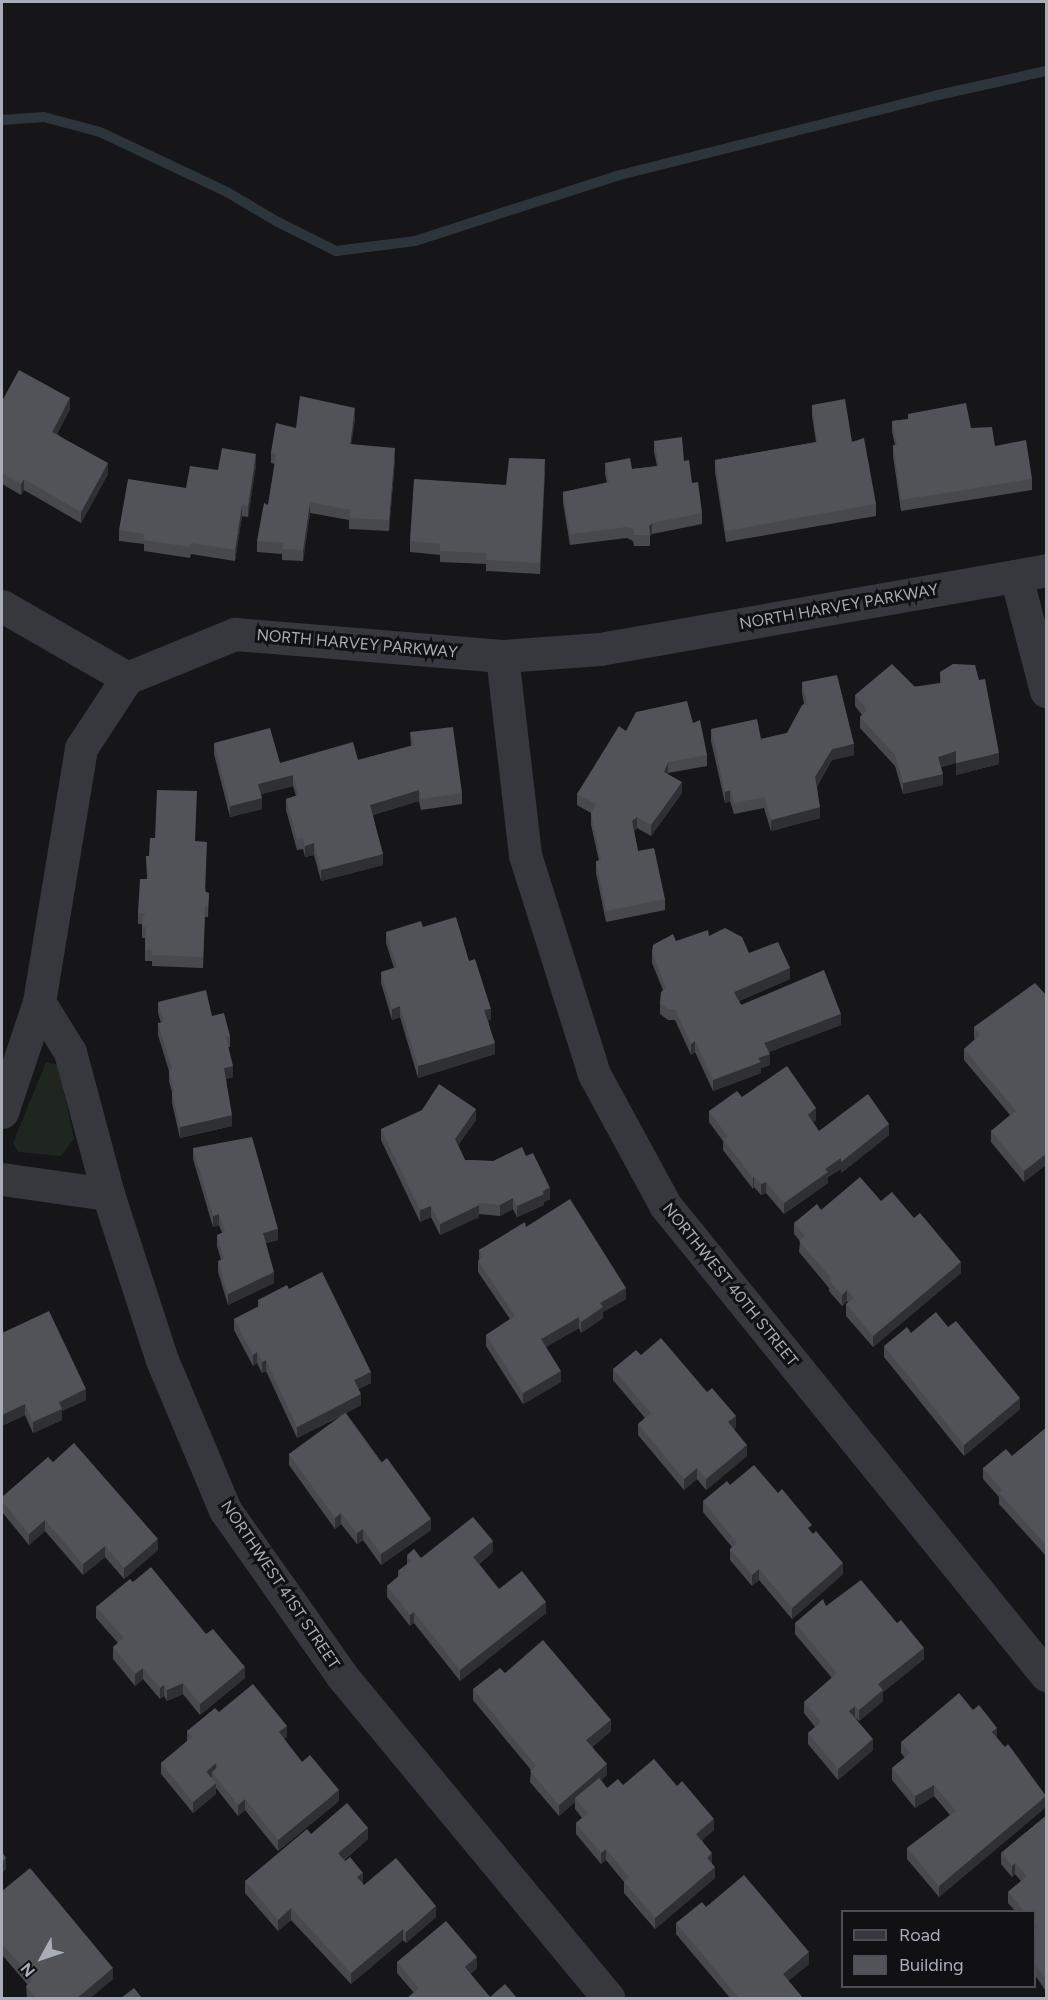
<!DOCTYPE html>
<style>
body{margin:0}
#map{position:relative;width:1048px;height:2000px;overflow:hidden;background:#161618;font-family:Figtree,sans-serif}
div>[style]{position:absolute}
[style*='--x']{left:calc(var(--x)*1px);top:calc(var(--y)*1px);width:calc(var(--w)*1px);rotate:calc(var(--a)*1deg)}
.green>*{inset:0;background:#1e261f}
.stream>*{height:10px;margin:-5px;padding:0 5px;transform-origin:5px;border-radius:5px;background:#2c353c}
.street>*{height:33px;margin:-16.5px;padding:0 16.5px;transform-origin:16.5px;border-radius:16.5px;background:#37383d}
.wall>*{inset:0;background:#47494d}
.shaded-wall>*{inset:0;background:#2f3033}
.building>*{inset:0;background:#525359}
span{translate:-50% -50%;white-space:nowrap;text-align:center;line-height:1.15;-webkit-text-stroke:6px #111113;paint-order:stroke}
.street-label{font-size:16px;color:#a8adb8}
.frame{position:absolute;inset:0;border:3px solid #a8adb8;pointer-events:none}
.legend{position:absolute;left:841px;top:1910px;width:195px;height:78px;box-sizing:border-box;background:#111113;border:2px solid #4d4f55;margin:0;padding:8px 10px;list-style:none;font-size:18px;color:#a8adb8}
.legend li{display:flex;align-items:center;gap:12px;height:30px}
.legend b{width:30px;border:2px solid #4d4f55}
.north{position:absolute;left:12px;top:1928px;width:60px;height:60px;-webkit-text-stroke:4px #111113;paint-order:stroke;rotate:230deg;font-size:16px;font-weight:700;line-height:24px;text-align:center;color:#a8adb8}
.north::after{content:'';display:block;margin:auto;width:21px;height:27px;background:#a8adb8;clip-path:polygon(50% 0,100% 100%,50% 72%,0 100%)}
</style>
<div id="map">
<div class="green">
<div style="clip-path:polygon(46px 1062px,58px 1065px,74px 1139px,61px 1156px,18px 1152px,13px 1143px)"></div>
</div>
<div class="stream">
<div style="--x:2;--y:120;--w:42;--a:-4.1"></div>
<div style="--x:44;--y:117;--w:58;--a:15"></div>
<div style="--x:100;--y:132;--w:140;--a:25.3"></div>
<div style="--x:227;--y:192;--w:57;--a:30.6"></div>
<div style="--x:276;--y:221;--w:67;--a:26.6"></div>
<div style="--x:336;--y:251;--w:80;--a:-7.2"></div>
<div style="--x:415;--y:241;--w:211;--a:-17.9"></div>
<div style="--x:616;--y:176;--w:332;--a:-14.1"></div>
<div style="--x:938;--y:95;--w:111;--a:-12.5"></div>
</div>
<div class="street">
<div style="--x:1016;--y:576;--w:119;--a:75.4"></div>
<div style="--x:2;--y:606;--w:144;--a:29.9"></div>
<div style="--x:502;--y:656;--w:200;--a:83.4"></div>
<div style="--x:525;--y:855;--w:230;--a:72.5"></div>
<div style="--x:594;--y:1074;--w:149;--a:61.5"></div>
<div style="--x:665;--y:1205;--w:605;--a:50.97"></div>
<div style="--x:39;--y:1002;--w:59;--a:58.2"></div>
<div style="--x:70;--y:1052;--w:147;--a:75"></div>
<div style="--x:108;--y:1194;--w:175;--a:72"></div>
<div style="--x:162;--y:1360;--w:163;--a:67.2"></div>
<div style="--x:225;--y:1510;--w:203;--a:54.8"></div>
<div style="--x:342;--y:1676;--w:418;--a:50.4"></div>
<div style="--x:2;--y:1112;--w:116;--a:-71.4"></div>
<div style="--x:39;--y:1002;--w:257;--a:-80.6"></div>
<div style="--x:81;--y:748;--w:84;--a:-56.7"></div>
<div style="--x:127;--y:678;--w:117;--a:-22.2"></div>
<div style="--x:235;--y:634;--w:268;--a:4.7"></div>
<div style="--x:502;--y:656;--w:98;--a:-4.1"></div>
<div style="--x:600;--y:649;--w:453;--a:-10"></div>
<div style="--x:2;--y:1179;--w:107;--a:8.1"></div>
</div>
<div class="wall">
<div style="clip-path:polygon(2px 401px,70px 409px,57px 434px,108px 474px,81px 523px,24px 490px,21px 495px,2px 484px)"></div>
<div style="clip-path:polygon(812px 405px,852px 442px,876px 504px,876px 516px,726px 542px,715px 472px,715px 460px,816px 442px,812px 416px)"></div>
<div style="clip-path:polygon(908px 414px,971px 428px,995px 446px,1032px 479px,1032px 490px,901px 511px,893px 456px,893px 445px,895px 445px,892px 432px,892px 421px,908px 419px)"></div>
<div style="clip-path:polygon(355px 419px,351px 444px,395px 459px,389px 531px,349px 529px,349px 520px,310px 513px,303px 561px,282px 560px,282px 554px,257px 552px,257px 541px,268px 505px,275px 464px,271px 463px,271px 452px,296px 428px)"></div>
<div style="clip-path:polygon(654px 441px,684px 461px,692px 483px,702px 513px,702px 524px,652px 534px,650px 536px,650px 546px,634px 546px,633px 541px,627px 538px,570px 545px,563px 503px,563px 492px,607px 483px,605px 474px,605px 463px,632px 469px,657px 466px,654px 452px)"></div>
<div style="clip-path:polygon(256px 465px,248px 517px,242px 516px,235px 561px,191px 554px,190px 558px,144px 551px,144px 544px,119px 541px,119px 530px,186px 488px,218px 470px)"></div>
<div style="clip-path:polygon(545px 471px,540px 574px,486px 571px,486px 564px,440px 562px,440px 555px,410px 552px,410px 541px,506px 485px)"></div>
<div style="clip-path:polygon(940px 672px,999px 764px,956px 775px,956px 763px,941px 767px,943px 785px,903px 794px,895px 766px,860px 728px,860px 717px,862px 715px,855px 706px,855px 695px,940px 683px)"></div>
<div style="clip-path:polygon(802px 682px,854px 755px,832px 760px,817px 786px,820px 818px,771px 831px,764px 808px,734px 814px,730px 801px,725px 803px,711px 741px,711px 729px,761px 739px,787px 733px,804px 704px,802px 693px)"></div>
<div style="clip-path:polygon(693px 723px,707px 755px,707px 766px,668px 773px,668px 774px,682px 793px,651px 836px,637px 828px,634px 831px,638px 851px,665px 899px,665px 910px,606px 922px,596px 873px,596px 861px,599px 861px,591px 825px,591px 813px,577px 805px,577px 794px,626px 731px)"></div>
<div style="clip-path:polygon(410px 732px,462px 793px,462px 804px,421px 810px,419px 801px,373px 815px,383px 865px,321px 881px,314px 855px,305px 857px,303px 849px,297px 850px,286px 810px,286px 799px,296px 796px,293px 786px,261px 794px,262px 809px,230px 817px,214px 754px,214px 743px,280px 763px,358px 760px,411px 746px)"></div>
<div style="clip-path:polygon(196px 841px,206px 892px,209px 893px,208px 917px,205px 917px,203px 968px,152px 966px,152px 961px,145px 961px,145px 938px,142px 938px,142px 924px,138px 924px,138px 913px,147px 879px,146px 856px,149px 856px)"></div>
<div style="clip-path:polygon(423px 927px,469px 961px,491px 1020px,488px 1020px,495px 1054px,418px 1078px,400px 1017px,392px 1020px,381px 983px,381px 972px,394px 968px,386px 943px,386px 932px)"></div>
<div style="clip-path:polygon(709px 936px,749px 953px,790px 979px,739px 1001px,741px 1005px,841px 1025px,769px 1052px,770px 1065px,761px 1068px,761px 1073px,713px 1091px,695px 1052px,691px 1055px,675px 1020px,668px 1020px,660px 1014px,660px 1003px,663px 990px,652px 963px,652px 952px,676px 941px)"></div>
<div style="clip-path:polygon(1047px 996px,1047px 1164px,1024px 1182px,991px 1142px,991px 1131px,1010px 1115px,964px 1060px,964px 1049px,975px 1039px,974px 1038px,974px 1027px)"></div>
<div style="clip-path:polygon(158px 1002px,212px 1016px,230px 1036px,230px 1047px,228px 1047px,233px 1077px,226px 1079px,232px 1126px,180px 1138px,172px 1103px,172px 1092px,169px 1081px,169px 1071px,158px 1035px,158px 1023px,161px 1023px,158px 1013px)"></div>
<div style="clip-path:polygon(742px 1097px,816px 1120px,813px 1122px,819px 1131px,889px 1135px,841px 1173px,841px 1169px,828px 1177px,828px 1183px,784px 1214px,766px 1193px,761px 1195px,754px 1187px,753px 1189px,723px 1150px,723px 1141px,709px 1122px,709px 1111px)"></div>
<div style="clip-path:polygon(476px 1120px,458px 1145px,465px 1160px,493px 1161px,526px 1156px,550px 1199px,544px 1202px,544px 1205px,517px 1217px,513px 1209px,500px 1216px,479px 1214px,479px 1217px,440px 1235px,431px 1217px,420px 1222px,381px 1140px,381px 1129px)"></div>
<div style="clip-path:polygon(193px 1148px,278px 1240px,266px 1243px,274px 1283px,228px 1305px,218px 1272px,218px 1261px,221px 1260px,217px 1246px,217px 1235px,222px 1233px,219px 1225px,213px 1227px,193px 1159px)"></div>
<div style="clip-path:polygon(881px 1201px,961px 1273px,873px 1347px,846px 1316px,846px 1304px,848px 1303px,847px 1301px,842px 1306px,829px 1291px,829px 1288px,799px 1252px,800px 1241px,794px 1234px,794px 1223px,821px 1210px)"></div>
<div style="clip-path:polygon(526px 1227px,626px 1299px,603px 1312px,603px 1318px,581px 1333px,579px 1328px,546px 1347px,561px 1382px,523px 1404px,486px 1346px,486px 1335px,510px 1319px,478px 1272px,478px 1261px,479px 1260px,479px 1250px)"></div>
<div style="clip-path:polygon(289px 1289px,371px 1383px,358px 1389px,361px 1405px,346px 1413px,431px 1530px,381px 1565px,363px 1540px,357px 1544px,341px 1524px,335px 1529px,289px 1465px,289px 1454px,345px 1414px,297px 1438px,266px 1371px,262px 1373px,257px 1363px,253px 1366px,234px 1330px,234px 1319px,258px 1307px,258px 1300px)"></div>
<div style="clip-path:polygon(2px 1333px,86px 1400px,62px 1411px,62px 1420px,33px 1433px,25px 1415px,2px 1426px)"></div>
<div style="clip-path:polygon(884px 1346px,1020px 1409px,964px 1456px,884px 1357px)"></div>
<div style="clip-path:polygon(641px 1355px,736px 1427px,734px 1429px,747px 1456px,706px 1490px,697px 1479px,684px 1490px,638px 1435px,638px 1424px,645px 1418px,613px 1380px,613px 1369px)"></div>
<div style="clip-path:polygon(1047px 1427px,1047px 1557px,999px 1504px,999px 1497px,983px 1479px,983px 1468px,1012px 1456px)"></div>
<div style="clip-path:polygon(53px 1462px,158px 1550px,124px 1579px,105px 1557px,83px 1575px,45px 1531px,29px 1545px,2px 1512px,2px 1497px)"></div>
<div style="clip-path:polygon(730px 1485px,812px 1533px,843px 1574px,792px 1619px,759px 1580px,752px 1586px,730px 1560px,730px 1549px,732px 1547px,703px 1512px,703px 1501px)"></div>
<div style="clip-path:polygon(493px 1552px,479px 1564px,499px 1589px,546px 1613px,460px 1681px,414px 1623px,410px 1626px,387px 1597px,387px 1586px,398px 1577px,398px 1571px,407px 1564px,407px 1555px,421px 1558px)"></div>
<div style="clip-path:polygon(133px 1582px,206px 1634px,245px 1678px,200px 1715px,183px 1694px,167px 1701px,164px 1696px,160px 1699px,143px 1679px,135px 1686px,113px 1659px,113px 1647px,118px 1643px,96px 1618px,96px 1607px)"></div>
<div style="clip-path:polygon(826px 1606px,924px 1659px,883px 1692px,883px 1701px,859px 1721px,855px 1717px,873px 1750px,838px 1780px,808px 1744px,808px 1733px,815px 1727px,804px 1713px,804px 1702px,832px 1678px,795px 1634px,795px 1623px)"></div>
<div style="clip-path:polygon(505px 1673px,611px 1731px,592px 1747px,607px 1775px,601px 1780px,607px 1788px,623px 1785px,714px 1830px,702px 1840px,712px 1864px,715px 1878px,655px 1929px,624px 1893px,624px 1882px,606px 1860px,601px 1864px,576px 1834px,576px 1823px,582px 1818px,575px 1809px,575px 1802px,559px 1816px,530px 1782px,531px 1770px,473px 1700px,473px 1689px)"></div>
<div style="clip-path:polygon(219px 1712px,287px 1737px,284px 1739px,302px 1762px,339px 1801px,278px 1851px,245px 1810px,238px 1816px,216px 1788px,216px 1794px,193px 1813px,161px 1774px,161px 1763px,187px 1741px,187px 1731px)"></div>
<div style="clip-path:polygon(997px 1739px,1046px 1807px,939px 1897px,907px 1859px,907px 1848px,950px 1815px,934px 1796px,915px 1808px,892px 1780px,892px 1768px,905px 1758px,901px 1753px,901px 1742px)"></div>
<div style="clip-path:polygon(1047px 1815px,1047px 1989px,1045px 1990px,1035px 1975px,1035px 1911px,1015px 1911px,1008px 1903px,1008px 1892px,1021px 1881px,1015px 1874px,1012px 1877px,1001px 1864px,1001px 1853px)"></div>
<div style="clip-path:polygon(311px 1834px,368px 1839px,344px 1860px,364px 1885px,436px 1917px,406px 1943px,403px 1940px,351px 1984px,291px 1920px,278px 1931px,245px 1893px,245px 1881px)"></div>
<div style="clip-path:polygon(2px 1891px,113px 1979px,90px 1998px,27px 1998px,26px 1986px,28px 1985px,3px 1956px,2px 1957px)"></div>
<div style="clip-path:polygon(706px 1907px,809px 1964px,788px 1981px,803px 1998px,730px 1998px,676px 1934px,676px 1923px)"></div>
<div style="clip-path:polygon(397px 1962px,477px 1968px,470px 1974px,490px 1997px,414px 1993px,397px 1973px)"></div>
</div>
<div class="shaded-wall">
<div style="clip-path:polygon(70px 398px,70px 409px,52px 443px,52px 432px)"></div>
<div style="clip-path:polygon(355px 408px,355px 419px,350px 455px,350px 444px)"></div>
<div style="clip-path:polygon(395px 448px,395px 459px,389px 531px,389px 520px)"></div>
<div style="clip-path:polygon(256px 454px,256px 465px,248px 517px,248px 506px)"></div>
<div style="clip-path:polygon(545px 459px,545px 471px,540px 574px,540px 563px)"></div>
<div style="clip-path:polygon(108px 463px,108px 474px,81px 523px,81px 512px)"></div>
<div style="clip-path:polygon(24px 479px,24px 490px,21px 495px,21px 484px)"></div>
<div style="clip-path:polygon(310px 502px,310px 513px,303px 561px,303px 550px)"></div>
<div style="clip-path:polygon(242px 505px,242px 516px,235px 561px,235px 550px)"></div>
<div style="clip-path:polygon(652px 523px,652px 534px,650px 536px,649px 526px)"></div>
<div style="clip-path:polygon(854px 744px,854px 755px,832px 760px,815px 788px,815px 777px,832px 749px)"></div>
<div style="clip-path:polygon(956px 751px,956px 763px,938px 768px,938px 757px)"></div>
<div style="clip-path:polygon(999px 753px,999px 764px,956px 775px,956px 763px)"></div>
<div style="clip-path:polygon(668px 762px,668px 773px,664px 783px,664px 772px)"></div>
<div style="clip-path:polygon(943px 774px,943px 785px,903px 794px,903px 783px)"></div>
<div style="clip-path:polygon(293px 775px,293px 786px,258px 795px,258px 784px)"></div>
<div style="clip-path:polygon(682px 782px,682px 793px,651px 836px,651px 825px)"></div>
<div style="clip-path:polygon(419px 790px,419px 801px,370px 816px,370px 805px)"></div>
<div style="clip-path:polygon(730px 790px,730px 801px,725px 803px,725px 792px)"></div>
<div style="clip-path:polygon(262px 798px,262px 809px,230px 817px,230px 806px)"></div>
<div style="clip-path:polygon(820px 807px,820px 818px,771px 831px,771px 820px)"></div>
<div style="clip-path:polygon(637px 817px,637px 828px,632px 832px,632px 821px)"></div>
<div style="clip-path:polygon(314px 843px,314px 855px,305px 857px,305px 846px)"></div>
<div style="clip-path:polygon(383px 854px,383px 865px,321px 881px,321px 870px)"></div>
<div style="clip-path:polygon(790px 968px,790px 979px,734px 1003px,734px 992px)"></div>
<div style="clip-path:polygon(400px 1006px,400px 1017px,392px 1020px,392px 1009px)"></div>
<div style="clip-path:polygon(491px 1009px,491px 1020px,484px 1021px,484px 1010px)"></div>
<div style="clip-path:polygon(841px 1014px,841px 1025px,764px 1054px,764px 1043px)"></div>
<div style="clip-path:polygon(695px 1041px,695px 1052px,691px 1055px,691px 1044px)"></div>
<div style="clip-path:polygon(495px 1043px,495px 1054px,418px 1078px,418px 1066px)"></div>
<div style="clip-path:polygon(770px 1054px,770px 1065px,761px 1068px,761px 1073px,713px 1091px,713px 1080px,758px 1058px)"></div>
<div style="clip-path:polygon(233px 1066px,233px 1077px,224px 1079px,224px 1068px)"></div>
<div style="clip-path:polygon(816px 1108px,816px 1120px,808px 1126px,808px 1115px)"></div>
<div style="clip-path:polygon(476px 1109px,476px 1120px,455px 1150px,455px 1139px)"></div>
<div style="clip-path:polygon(232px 1115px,232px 1126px,180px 1138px,180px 1127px)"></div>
<div style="clip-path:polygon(889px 1124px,889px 1135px,841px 1173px,841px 1169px,828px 1177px,828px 1183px,784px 1214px,784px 1203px,825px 1169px)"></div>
<div style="clip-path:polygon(1047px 1153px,1047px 1164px,1024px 1182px,1024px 1171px)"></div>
<div style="clip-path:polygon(754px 1176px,754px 1187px,753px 1189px,753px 1178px)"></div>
<div style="clip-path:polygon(766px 1182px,766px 1193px,761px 1195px,761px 1184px)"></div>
<div style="clip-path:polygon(550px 1188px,550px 1199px,544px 1202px,544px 1205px,517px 1217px,517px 1206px)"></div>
<div style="clip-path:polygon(513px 1198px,513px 1209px,500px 1216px,500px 1205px)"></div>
<div style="clip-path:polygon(479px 1205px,479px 1217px,440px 1235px,440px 1224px)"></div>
<div style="clip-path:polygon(431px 1206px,431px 1217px,420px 1222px,420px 1210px)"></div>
<div style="clip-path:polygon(219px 1214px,219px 1225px,213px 1227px,213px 1216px)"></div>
<div style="clip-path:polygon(278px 1229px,278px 1240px,263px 1244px,263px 1233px)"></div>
<div style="clip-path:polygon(961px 1262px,961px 1273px,873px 1347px,873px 1336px)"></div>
<div style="clip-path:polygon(274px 1272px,274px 1283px,228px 1305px,228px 1294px)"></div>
<div style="clip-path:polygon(626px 1288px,626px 1299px,603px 1312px,603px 1318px,581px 1333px,581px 1322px,600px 1303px)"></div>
<div style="clip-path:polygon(847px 1290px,847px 1301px,842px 1306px,842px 1295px)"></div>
<div style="clip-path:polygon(579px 1317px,579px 1328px,541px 1350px,541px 1339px)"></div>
<div style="clip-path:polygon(257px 1352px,257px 1363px,253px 1366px,253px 1355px)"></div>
<div style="clip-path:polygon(266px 1360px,266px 1371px,262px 1373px,262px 1362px)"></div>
<div style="clip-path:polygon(561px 1371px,561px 1382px,523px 1404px,523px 1393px)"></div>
<div style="clip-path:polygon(371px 1372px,371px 1383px,354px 1392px,354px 1380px)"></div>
<div style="clip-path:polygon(86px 1389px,86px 1400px,62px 1411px,62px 1420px,33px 1433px,33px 1422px,59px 1402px)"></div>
<div style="clip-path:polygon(361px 1394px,361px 1405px,297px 1438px,297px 1427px)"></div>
<div style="clip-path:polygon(1020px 1398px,1020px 1409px,964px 1456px,964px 1445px)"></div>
<div style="clip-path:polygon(25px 1404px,25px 1415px,2px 1426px,2px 1415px)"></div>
<div style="clip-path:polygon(736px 1416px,736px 1427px,728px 1433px,728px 1422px)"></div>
<div style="clip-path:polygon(747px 1445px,747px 1456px,706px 1490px,706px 1479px)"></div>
<div style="clip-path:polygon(697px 1468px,697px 1479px,684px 1490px,684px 1479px)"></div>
<div style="clip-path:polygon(341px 1513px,341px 1524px,335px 1529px,335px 1518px)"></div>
<div style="clip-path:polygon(431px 1519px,431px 1530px,381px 1565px,381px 1554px)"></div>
<div style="clip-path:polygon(45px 1520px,45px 1531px,29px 1545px,29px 1534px)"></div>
<div style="clip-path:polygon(363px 1529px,363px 1540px,357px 1544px,357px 1533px)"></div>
<div style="clip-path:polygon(158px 1539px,158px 1550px,124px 1579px,124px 1568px)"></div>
<div style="clip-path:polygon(493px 1541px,493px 1552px,473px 1568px,473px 1557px)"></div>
<div style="clip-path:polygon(105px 1546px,105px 1557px,83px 1575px,83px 1564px)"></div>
<div style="clip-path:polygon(843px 1563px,843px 1574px,792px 1619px,792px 1608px)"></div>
<div style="clip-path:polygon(759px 1569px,759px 1580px,752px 1586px,752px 1575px)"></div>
<div style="clip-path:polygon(546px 1602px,546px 1613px,460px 1681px,460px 1670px)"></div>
<div style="clip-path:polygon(414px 1612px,414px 1623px,410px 1626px,410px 1615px)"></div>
<div style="clip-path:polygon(924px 1648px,924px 1659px,883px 1692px,883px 1701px,859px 1721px,859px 1710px,878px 1684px)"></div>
<div style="clip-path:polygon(245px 1667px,245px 1678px,200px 1715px,200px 1704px)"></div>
<div style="clip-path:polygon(143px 1668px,143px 1679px,135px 1686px,135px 1674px)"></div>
<div style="clip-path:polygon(183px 1683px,183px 1694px,167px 1701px,167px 1690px)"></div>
<div style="clip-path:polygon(164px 1685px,164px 1696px,160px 1699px,160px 1688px)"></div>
<div style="clip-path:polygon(855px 1706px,855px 1717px,849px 1722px,849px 1711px)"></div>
<div style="clip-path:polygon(611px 1720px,611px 1731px,586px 1751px,586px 1740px)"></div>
<div style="clip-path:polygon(287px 1726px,287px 1737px,279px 1743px,279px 1732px)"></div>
<div style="clip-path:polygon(997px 1728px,997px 1739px,992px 1732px)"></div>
<div style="clip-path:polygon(873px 1739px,873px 1750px,838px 1780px,838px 1769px)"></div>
<div style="clip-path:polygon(216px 1763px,216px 1774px,212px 1772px,212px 1778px,206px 1772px)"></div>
<div style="clip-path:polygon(607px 1764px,607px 1775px,577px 1800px,575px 1798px,575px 1802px,559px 1816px,559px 1805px)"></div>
<div style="clip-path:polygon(216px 1783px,216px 1794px,193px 1813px,193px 1802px)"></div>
<div style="clip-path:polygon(934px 1785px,934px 1796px,915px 1808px,915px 1796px)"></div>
<div style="clip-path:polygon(339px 1790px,339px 1801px,278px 1851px,278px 1840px)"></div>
<div style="clip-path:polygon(1046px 1796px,1046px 1807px,939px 1897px,939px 1886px)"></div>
<div style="clip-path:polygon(245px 1799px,245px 1810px,238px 1816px,238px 1805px)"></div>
<div style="clip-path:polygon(714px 1819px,714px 1830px,696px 1845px,696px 1834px)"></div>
<div style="clip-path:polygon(368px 1828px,368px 1839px,338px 1864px,338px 1853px)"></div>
<div style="clip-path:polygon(606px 1849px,606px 1860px,601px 1864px,601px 1853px)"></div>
<div style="clip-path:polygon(712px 1853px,712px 1864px,707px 1858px)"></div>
<div style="clip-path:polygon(6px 1858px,6px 1869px,2px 1873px,2px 1862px)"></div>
<div style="clip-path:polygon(1015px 1863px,1015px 1874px,1012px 1877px,1012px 1866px)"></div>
<div style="clip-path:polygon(715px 1867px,715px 1878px,655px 1929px,655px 1918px)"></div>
<div style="clip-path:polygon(363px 1873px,363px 1884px,357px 1877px)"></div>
<div style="clip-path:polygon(436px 1906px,436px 1917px,406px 1943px,406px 1932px)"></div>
<div style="clip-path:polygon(291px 1908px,291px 1920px,278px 1931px,278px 1920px)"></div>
<div style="clip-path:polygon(403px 1929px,403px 1940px,351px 1984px,351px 1973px)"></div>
<div style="clip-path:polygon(809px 1952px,809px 1964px,783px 1985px,783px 1974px)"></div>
<div style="clip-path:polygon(477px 1957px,477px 1968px,465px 1979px,465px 1967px)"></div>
<div style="clip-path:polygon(113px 1968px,113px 1979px,90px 1998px,77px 1998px)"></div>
<div style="clip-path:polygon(1045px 1978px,1047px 1978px,1047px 1989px,1045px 1990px)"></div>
</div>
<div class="building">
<div style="clip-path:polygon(19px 370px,70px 398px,52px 432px,108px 463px,81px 512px,24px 479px,21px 484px,2px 473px,2px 401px)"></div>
<div style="clip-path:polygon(300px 396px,355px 408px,350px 444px,395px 448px,389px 520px,349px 518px,351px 510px,310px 502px,303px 550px,282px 549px,284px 543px,257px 541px,264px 503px,268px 505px,276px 454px,271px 452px,276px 423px,296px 428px)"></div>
<div style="clip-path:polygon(845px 399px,852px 442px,864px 438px,876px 504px,726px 531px,715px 460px,817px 442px,812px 405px)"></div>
<div style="clip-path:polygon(966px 403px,971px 428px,992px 427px,995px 446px,1026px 440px,1032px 479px,901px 500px,893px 445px,897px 446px,892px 421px,909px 419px,908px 414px)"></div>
<div style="clip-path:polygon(682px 437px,684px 461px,689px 460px,692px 483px,698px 482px,702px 513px,652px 523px,649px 526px,650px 535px,634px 535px,633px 529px,627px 527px,570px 534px,563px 492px,609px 482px,605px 463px,630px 458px,632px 469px,659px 466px,654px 441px)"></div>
<div style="clip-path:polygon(222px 448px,256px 454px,248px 506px,242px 505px,235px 550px,191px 543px,190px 547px,144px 540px,144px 534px,119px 530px,128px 479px,186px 488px,190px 466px,218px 470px)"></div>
<div style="clip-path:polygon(509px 458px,545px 459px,540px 563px,486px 560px,486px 553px,440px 551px,440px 544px,410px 541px,414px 479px,506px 485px)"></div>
<div style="clip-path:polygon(892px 664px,915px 687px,942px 683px,940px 672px,953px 664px,975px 665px,979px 680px,985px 679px,999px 753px,956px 763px,956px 751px,938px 757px,943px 774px,903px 783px,895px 755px,860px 717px,867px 710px,855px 695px)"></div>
<div style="clip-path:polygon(837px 675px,854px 744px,832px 749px,815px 777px,820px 807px,771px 820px,764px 797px,734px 803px,730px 790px,725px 792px,711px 729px,757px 719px,761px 739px,787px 733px,802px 705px,807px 703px,802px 682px)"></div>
<div style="clip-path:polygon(687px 701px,693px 723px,700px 720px,707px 755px,668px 762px,664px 772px,682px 782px,651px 825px,637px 817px,632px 821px,638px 851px,654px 848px,665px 899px,606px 911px,596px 861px,601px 860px,591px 814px,596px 804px,577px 794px,619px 726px,626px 731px,636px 712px)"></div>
<div style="clip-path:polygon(453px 727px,462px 793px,421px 799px,419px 790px,370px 805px,383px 854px,321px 870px,314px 843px,305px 846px,303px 838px,297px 839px,286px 799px,298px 795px,293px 775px,258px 784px,262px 798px,230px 806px,214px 743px,270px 728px,280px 763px,353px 742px,358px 760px,414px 745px,410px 732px)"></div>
<div style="clip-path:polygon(157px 790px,197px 791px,195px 841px,207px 842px,205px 892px,209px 893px,208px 906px,205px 906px,203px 957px,152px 955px,152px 950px,145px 950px,146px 927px,142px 927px,143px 916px,146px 913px,138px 913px,140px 879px,148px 879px,146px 856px,149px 856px,150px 838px,155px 838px)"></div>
<div style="clip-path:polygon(456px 917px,469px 961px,475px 959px,491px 1009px,484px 1010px,495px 1043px,418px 1066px,400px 1006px,392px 1009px,381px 972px,397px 967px,386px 932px,421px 921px,423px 927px)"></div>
<div style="clip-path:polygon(725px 928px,742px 937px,749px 953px,778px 942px,790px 968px,734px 992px,741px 1005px,824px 970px,841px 1014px,764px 1043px,770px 1054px,758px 1058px,761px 1062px,713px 1080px,695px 1041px,691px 1044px,675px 1009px,668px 1009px,660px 1003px,661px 992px,666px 988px,652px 952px,653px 945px,673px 934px,676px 941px,708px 930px,709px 936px)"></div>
<div style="clip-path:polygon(1035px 983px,1047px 996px,1047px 1153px,1024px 1171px,991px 1131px,1016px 1111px,964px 1049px,980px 1035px,974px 1027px)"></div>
<div style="clip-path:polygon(206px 990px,212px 1016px,224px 1013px,230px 1036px,226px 1037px,233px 1066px,224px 1068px,232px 1115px,180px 1127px,172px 1092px,174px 1091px,169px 1070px,172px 1069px,158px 1023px,164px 1022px,158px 1002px)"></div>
<div style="clip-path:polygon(787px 1066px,816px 1108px,808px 1115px,819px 1131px,868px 1094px,889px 1124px,841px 1162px,841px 1158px,825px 1169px,828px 1172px,784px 1203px,766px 1182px,761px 1184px,754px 1176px,753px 1178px,723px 1139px,728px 1137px,709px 1111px,737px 1091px,742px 1097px)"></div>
<div style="clip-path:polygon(439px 1084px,476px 1109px,455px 1139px,465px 1160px,493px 1161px,522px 1147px,526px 1156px,533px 1153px,550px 1188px,542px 1191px,544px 1194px,517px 1206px,513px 1198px,500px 1205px,478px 1203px,479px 1205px,440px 1224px,431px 1206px,420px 1210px,381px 1129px,422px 1110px)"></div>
<div style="clip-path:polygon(252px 1137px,278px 1229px,263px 1233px,274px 1272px,228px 1294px,218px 1261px,224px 1259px,217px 1235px,225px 1232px,219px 1214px,213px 1216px,193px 1148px)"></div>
<div style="clip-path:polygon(860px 1177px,881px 1201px,892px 1192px,914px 1218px,920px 1213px,961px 1262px,873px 1336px,846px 1304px,854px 1298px,847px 1290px,842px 1295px,829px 1280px,831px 1278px,799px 1241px,805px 1236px,794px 1223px,817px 1204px,821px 1210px)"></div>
<div style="clip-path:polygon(570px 1199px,626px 1288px,600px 1303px,603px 1307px,581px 1322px,579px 1317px,541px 1339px,561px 1371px,523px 1393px,486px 1335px,515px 1316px,478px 1261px,482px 1257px,479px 1250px,525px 1222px,526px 1227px)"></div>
<div style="clip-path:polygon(322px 1272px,371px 1372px,354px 1380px,361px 1394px,297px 1427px,266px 1360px,262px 1362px,257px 1352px,253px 1355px,234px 1319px,261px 1305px,258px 1300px,287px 1285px,289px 1289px)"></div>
<div style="clip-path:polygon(49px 1311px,86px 1389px,59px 1402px,62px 1409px,33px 1422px,25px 1404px,2px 1415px,2px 1358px,3px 1357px,2px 1354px,2px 1333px)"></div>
<div style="clip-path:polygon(936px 1312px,948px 1327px,956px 1321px,1020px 1398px,964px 1445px,884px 1346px,907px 1327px,911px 1333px)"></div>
<div style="clip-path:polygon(661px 1338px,707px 1392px,712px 1388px,736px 1416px,728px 1422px,747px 1445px,706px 1479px,697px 1468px,684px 1479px,638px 1424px,651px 1413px,613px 1369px,636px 1350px,641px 1355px)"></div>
<div style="clip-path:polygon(345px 1413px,381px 1463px,387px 1458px,431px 1519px,381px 1554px,363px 1529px,357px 1533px,341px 1513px,335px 1518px,289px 1454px)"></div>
<div style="clip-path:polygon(1047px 1427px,1047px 1546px,999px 1493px,1002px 1490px,983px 1468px,1006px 1449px,1012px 1456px)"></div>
<div style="clip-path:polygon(74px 1443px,158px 1539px,124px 1568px,105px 1546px,83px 1564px,45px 1520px,29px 1534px,2px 1501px,2px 1497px,48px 1457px,53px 1462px)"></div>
<div style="clip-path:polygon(754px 1465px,778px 1493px,782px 1489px,812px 1525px,808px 1528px,813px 1534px,816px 1531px,843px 1563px,792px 1608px,759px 1569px,752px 1575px,730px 1549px,737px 1543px,703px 1501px,727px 1481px,730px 1485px)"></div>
<div style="clip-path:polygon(473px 1517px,493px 1541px,473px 1557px,499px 1589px,522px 1571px,546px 1602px,460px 1670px,414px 1612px,410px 1615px,387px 1586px,401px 1574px,398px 1571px,411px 1561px,407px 1555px,414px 1549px,421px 1558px)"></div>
<div style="clip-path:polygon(151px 1567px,206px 1634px,213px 1629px,245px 1667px,200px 1704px,183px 1683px,167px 1690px,164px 1685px,160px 1688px,143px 1668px,135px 1674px,113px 1647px,124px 1638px,96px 1607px,130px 1579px,133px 1582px)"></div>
<div style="clip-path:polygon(861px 1580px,897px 1623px,901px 1620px,924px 1648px,878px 1684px,883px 1690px,859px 1710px,855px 1706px,849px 1711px,873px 1739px,838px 1769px,808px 1733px,821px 1722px,804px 1702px,837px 1673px,795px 1623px,823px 1599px,826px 1606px)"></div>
<div style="clip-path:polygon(543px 1640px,611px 1720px,586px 1740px,607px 1764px,559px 1805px,530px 1771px,536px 1766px,473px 1689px,500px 1668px,505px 1673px)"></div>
<div style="clip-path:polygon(253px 1684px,287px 1726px,279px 1732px,302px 1762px,310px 1755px,339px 1790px,278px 1840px,245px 1799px,238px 1805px,212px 1772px,218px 1767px,216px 1763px,206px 1772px,216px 1783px,193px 1802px,161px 1763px,192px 1737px,187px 1731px,215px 1708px,219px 1712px)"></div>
<div style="clip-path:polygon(959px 1693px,973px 1710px,979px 1705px,997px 1728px,992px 1732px,1005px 1747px,1008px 1744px,1046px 1796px,939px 1886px,907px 1848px,956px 1811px,934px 1785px,915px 1796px,892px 1768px,910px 1753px,901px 1742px)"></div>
<div style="clip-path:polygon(654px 1759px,677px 1786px,682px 1781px,714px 1819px,696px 1834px,712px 1853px,707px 1858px,715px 1867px,655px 1918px,624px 1882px,629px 1877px,606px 1849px,601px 1853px,576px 1823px,588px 1813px,575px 1798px,599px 1778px,607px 1788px,618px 1779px,623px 1785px)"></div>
<div style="clip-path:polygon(347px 1803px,368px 1828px,338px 1853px,345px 1861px,350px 1857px,363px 1873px,357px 1877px,364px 1885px,396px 1858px,436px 1906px,406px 1932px,403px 1929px,351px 1973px,291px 1908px,278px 1920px,245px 1881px,307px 1829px,311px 1834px)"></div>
<div style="clip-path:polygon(1047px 1815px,1047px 1978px,1045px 1978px,1035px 1964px,1035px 1930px,1038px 1928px,1035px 1924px,1035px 1911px,1024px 1911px,1008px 1892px,1027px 1876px,1015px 1863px,1012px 1866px,1001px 1853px)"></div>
<div style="clip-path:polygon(2px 1852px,6px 1858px,2px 1862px)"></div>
<div style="clip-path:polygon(30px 1868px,113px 1968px,77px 1998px,36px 1998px,26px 1986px,33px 1980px,3px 1945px,2px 1946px,2px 1891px)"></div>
<div style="clip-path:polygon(744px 1875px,809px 1952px,783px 1974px,803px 1998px,739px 1998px,676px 1923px,702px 1902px,706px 1907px)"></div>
<div style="clip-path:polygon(446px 1921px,477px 1957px,465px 1967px,490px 1997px,505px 1984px,517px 1998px,407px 1998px,419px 1988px,397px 1962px)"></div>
<div style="clip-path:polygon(134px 1988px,142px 1998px,121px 1998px)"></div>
</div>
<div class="street-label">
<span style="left:839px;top:607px;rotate:-10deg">NORTH HARVEY PARKWAY</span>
<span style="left:357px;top:644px;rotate:5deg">NORTH HARVEY PARKWAY</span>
<span style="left:730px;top:1285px;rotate:51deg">NORTHWEST 40TH STREET</span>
<span style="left:280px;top:1585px;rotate:56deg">NORTHWEST 41ST STREET</span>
</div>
<div class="frame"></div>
<ul class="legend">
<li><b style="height:8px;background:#37383d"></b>Road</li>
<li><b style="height:16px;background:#525359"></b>Building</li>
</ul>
<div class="north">N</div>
</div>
